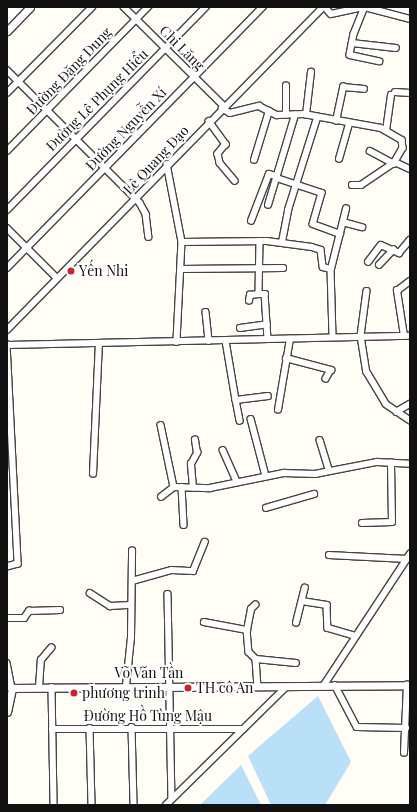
<!DOCTYPE html>
<meta charset="utf-8">
<style>
body{margin:0}
#map{position:relative;width:417px;height:812px;overflow:hidden;background:#fffdf5;font-family:"Playfair Display",serif}
div>[style]{position:absolute}
[style*='--x']{left:calc(var(--x)*1px);top:calc(var(--y)*1px);width:calc(var(--w)*1px);rotate:calc(var(--a)*1deg)}
.water>*{inset:0;background:#b9e0f7}
.roads{filter:drop-shadow(1px 0 #444) drop-shadow(-1px 0 #444) drop-shadow(0 1px #444) drop-shadow(0 -1px #444)}
.minor>*{height:5.5px;margin:-2.75px;padding:0 2.75px;transform-origin:2.75px;border-radius:2.75px;background:#fff}
.tertiary>*{height:7px;margin:-3.5px;padding:0 3.5px;transform-origin:3.5px;border-radius:3.5px;background:#fff}
.dots>*{width:11px;height:11px;translate:-50% -50%;box-sizing:border-box;border:2px solid #fff;border-radius:50%}
span{translate:-50% -50%;white-space:nowrap;text-align:center;line-height:1.15;-webkit-text-stroke:4px #fff;paint-order:stroke}
.street-label{font-size:14px;color:#111}
.poi-label{font-size:14px;color:#111}
.left{translate:0 -50%;text-align:left}
.frame{position:absolute;inset:0;border:8px solid #111;pointer-events:none}
</style>
<div id="map">
<div class="water">
<div style="clip-path:polygon(318px 696px,351px 762px,325px 805px,271px 805px,248px 756px)"></div>
<div style="clip-path:polygon(241px 765px,261px 805px,200px 805px)"></div>
</div>
<div class="roads">
<div class="minor">
<div style="--x:124;--y:7;--w:141;--a:44.7"></div>
<div style="--x:325;--y:7;--w:9;--a:49"></div>
<div style="--x:331;--y:14;--w:35;--a:-12"></div>
<div style="--x:365;--y:7;--w:47;--a:14.9"></div>
<div style="--x:365;--y:7;--w:29;--a:112"></div>
<div style="--x:354;--y:34;--w:21;--a:101"></div>
<div style="--x:350;--y:55;--w:30;--a:12"></div>
<div style="--x:352;--y:43;--w:44;--a:6.5"></div>
<div style="--x:7;--y:70;--w:188;--a:45"></div>
<div style="--x:140;--y:203;--w:13;--a:61"></div>
<div style="--x:146;--y:214;--w:23;--a:83"></div>
<div style="--x:395;--y:92;--w:15;--a:4"></div>
<div style="--x:7;--y:93;--w:121;--a:-45.3"></div>
<div style="--x:222;--y:108;--w:9;--a:32"></div>
<div style="--x:230;--y:113;--w:30;--a:-14"></div>
<div style="--x:259;--y:106;--w:20;--a:27"></div>
<div style="--x:277;--y:115;--w:27;--a:-2"></div>
<div style="--x:304;--y:114;--w:78;--a:10.3"></div>
<div style="--x:381;--y:128;--w:24;--a:30"></div>
<div style="--x:402;--y:140;--w:8;--a:83"></div>
<div style="--x:403;--y:148;--w:16;--a:120"></div>
<div style="--x:395;--y:162;--w:17;--a:25"></div>
<div style="--x:286;--y:115;--w:29;--a:-90"></div>
<div style="--x:306;--y:115;--w:43;--a:-83.4"></div>
<div style="--x:209;--y:121;--w:29;--a:54"></div>
<div style="--x:226;--y:144;--w:13;--a:129"></div>
<div style="--x:218;--y:154;--w:9;--a:77"></div>
<div style="--x:220;--y:163;--w:23;--a:50"></div>
<div style="--x:336;--y:121;--w:35;--a:-78"></div>
<div style="--x:343;--y:87;--w:21;--a:5"></div>
<div style="--x:386;--y:131;--w:36;--a:-82"></div>
<div style="--x:7;--y:151;--w:202;--a:-45.6"></div>
<div style="--x:370;--y:151;--w:27;--a:28"></div>
<div style="--x:339;--y:159;--w:37;--a:-74"></div>
<div style="--x:254;--y:160;--w:51;--a:-73"></div>
<div style="--x:167;--y:164;--w:79;--a:79.1"></div>
<div style="--x:182;--y:242;--w:100;--a:92.9"></div>
<div style="--x:277;--y:178;--w:47;--a:18.4"></div>
<div style="--x:322;--y:193;--w:32;--a:106"></div>
<div style="--x:313;--y:224;--w:29;--a:20"></div>
<div style="--x:352;--y:185;--w:9;--a:0"></div>
<div style="--x:361;--y:185;--w:41;--a:-34.1"></div>
<div style="--x:268;--y:205;--w:94;--a:-73.3"></div>
<div style="--x:7;--y:210;--w:284;--a:-45.6"></div>
<div style="--x:251;--y:221;--w:50;--a:-69"></div>
<div style="--x:269;--y:174;--w:7;--a:16"></div>
<div style="--x:343;--y:222;--w:20;--a:15"></div>
<div style="--x:7;--y:228;--w:71;--a:45"></div>
<div style="--x:260;--y:241;--w:53;--a:91.1"></div>
<div style="--x:259;--y:294;--w:6;--a:0"></div>
<div style="--x:265;--y:294;--w:45;--a:86.2"></div>
<div style="--x:182;--y:242;--w:85;--a:-0.7"></div>
<div style="--x:267;--y:241;--w:45;--a:7.6"></div>
<div style="--x:312;--y:247;--w:9;--a:18"></div>
<div style="--x:321;--y:250;--w:17;--a:83"></div>
<div style="--x:323;--y:267;--w:8;--a:14"></div>
<div style="--x:331;--y:269;--w:62;--a:-76"></div>
<div style="--x:282;--y:242;--w:33;--a:-79"></div>
<div style="--x:288;--y:210;--w:96;--a:-72.5"></div>
<div style="--x:368;--y:262;--w:21;--a:-53"></div>
<div style="--x:381;--y:245;--w:20;--a:24"></div>
<div style="--x:399;--y:253;--w:17;--a:-50"></div>
<div style="--x:379;--y:265;--w:21;--a:-47"></div>
<div style="--x:7;--y:268;--w:366;--a:-45.6"></div>
<div style="--x:181;--y:269;--w:102;--a:-0.6"></div>
<div style="--x:331;--y:269;--w:68;--a:88.3"></div>
<div style="--x:367;--y:291;--w:45;--a:97.6"></div>
<div style="--x:361;--y:336;--w:36;--a:81"></div>
<div style="--x:367;--y:372;--w:37;--a:59"></div>
<div style="--x:386;--y:404;--w:29;--a:34"></div>
<div style="--x:249;--y:301;--w:6;--a:-81"></div>
<div style="--x:250;--y:295;--w:9;--a:-6"></div>
<div style="--x:206;--y:312;--w:29;--a:84"></div>
<div style="--x:240;--y:328;--w:27;--a:-8"></div>
<div style="--x:7;--y:330;--w:452;--a:-45.6"></div>
<div style="--x:404;--y:336;--w:46;--a:-98.8"></div>
<div style="--x:397;--y:291;--w:16;--a:-38"></div>
<div style="--x:226;--y:341;--w:60;--a:80.4"></div>
<div style="--x:236;--y:400;--w:32;--a:-7"></div>
<div style="--x:7;--y:344;--w:220;--a:87.1"></div>
<div style="--x:18;--y:564;--w:11;--a:165"></div>
<div style="--x:8;--y:345;--w:402;--a:-1.3"></div>
<div style="--x:286;--y:358;--w:47;--a:14.9"></div>
<div style="--x:331;--y:370;--w:10;--a:119"></div>
<div style="--x:236;--y:400;--w:21;--a:79"></div>
<div style="--x:278;--y:410;--w:72;--a:-80.4"></div>
<div style="--x:396;--y:412;--w:16;--a:-30"></div>
<div style="--x:251;--y:419;--w:59;--a:75.3"></div>
<div style="--x:161;--y:425;--w:63;--a:78.2"></div>
<div style="--x:320;--y:440;--w:31;--a:73"></div>
<div style="--x:223;--y:450;--w:35;--a:66"></div>
<div style="--x:93;--y:474;--w:130;--a:-87.4"></div>
<div style="--x:182;--y:487;--w:38;--a:87"></div>
<div style="--x:193;--y:488;--w:24;--a:-95"></div>
<div style="--x:191;--y:464;--w:13;--a:-61"></div>
<div style="--x:197;--y:453;--w:13;--a:-99"></div>
<div style="--x:161;--y:497;--w:16;--a:-38"></div>
<div style="--x:174;--y:487;--w:36;--a:2"></div>
<div style="--x:210;--y:488;--w:76;--a:-11.5"></div>
<div style="--x:284;--y:473;--w:31;--a:2"></div>
<div style="--x:315;--y:474;--w:63;--a:-11"></div>
<div style="--x:377;--y:462;--w:33;--a:3"></div>
<div style="--x:266;--y:508;--w:50;--a:-16.3"></div>
<div style="--x:362;--y:523;--w:30;--a:-2"></div>
<div style="--x:392;--y:522;--w:59;--a:-91"></div>
<div style="--x:329;--y:555;--w:78;--a:2.9"></div>
<div style="--x:132;--y:581;--w:41;--a:-15.4"></div>
<div style="--x:172;--y:570;--w:21;--a:3"></div>
<div style="--x:193;--y:571;--w:31;--a:-68"></div>
<div style="--x:90;--y:593;--w:24;--a:33"></div>
<div style="--x:110;--y:606;--w:21;--a:-3"></div>
<div style="--x:168;--y:594;--w:205;--a:88.9"></div>
<div style="--x:302;--y:601;--w:25;--a:9"></div>
<div style="--x:327;--y:605;--w:23;--a:88"></div>
<div style="--x:328;--y:628;--w:29;--a:16"></div>
<div style="--x:7;--y:618;--w:17;--a:0"></div>
<div style="--x:24;--y:618;--w:9;--a:-54"></div>
<div style="--x:29;--y:611;--w:31;--a:-2"></div>
<div style="--x:204;--y:622;--w:44;--a:10.5"></div>
<div style="--x:247;--y:630;--w:22;--a:85"></div>
<div style="--x:249;--y:652;--w:10;--a:45"></div>
<div style="--x:256;--y:659;--w:28;--a:86"></div>
<div style="--x:296;--y:623;--w:36;--a:-76"></div>
<div style="--x:247;--y:630;--w:21;--a:-79"></div>
<div style="--x:251;--y:609;--w:6;--a:-45"></div>
<div style="--x:256;--y:659;--w:40;--a:5.7"></div>
<div style="--x:7;--y:663;--w:25;--a:79"></div>
<div style="--x:12;--y:688;--w:5;--a:180"></div>
<div style="--x:324;--y:685;--w:157;--a:-56.7"></div>
<div style="--x:335;--y:685;--w:47;--a:62.4"></div>
<div style="--x:357;--y:727;--w:49;--a:1.2"></div>
<div style="--x:126;--y:686;--w:48;--a:-84.1"></div>
<div style="--x:131;--y:638;--w:87;--a:-89.3"></div>
<div style="--x:39;--y:687;--w:27;--a:-86"></div>
<div style="--x:41;--y:660;--w:16;--a:-50"></div>
<div style="--x:52;--y:687;--w:118;--a:89"></div>
<div style="--x:132;--y:727;--w:78;--a:88.5"></div>
<div style="--x:90;--y:728;--w:77;--a:88.5"></div>
<div style="--x:52;--y:729;--w:191;--a:0"></div>
<div style="--x:404;--y:753;--w:68;--a:-87.5"></div>
<div style="--x:166;--y:805;--w:168;--a:-44.5"></div>
</div>
<div class="tertiary">
<div style="--x:7;--y:31;--w:33;--a:-46"></div>
<div style="--x:7;--y:712;--w:25;--a:-78"></div>
<div style="--x:12;--y:688;--w:398;--a:-0.4"></div>
</div>
</div>
<div class="dots">
<div style="left:71px;top:271px;background:#c4262e"></div>
<div style="left:188px;top:688px;background:#c4262e"></div>
<div style="left:74px;top:693px;background:#c4262e"></div>
</div>
<div class="street-label">
<span style="left:182px;top:48px;rotate:45deg">Chi Lăng</span>
<span style="left:69px;top:71px;rotate:-46deg">Đường Đặng Dung</span>
<span style="left:97px;top:100px;rotate:-45deg">Đường Lê Phụng Hiểu</span>
<span style="left:126px;top:129px;rotate:-46deg">Đường Nguyễn Xí</span>
<span style="left:156px;top:160px;rotate:-47deg">Lê Quang Đạo</span>
<span style="left:149px;top:673px">Võ Văn Tần</span>
<span style="left:148px;top:716px">Đường Hồ Tùng Mậu</span>
</div>
<div class="poi-label">
<span class="left" style="left:79px;top:271px">Yến Nhi</span>
<span class="left" style="left:196px;top:688px">TH cô An</span>
<span class="left" style="left:82px;top:693px">phương trinh</span>
</div>
<div class="frame"></div>
</div>
